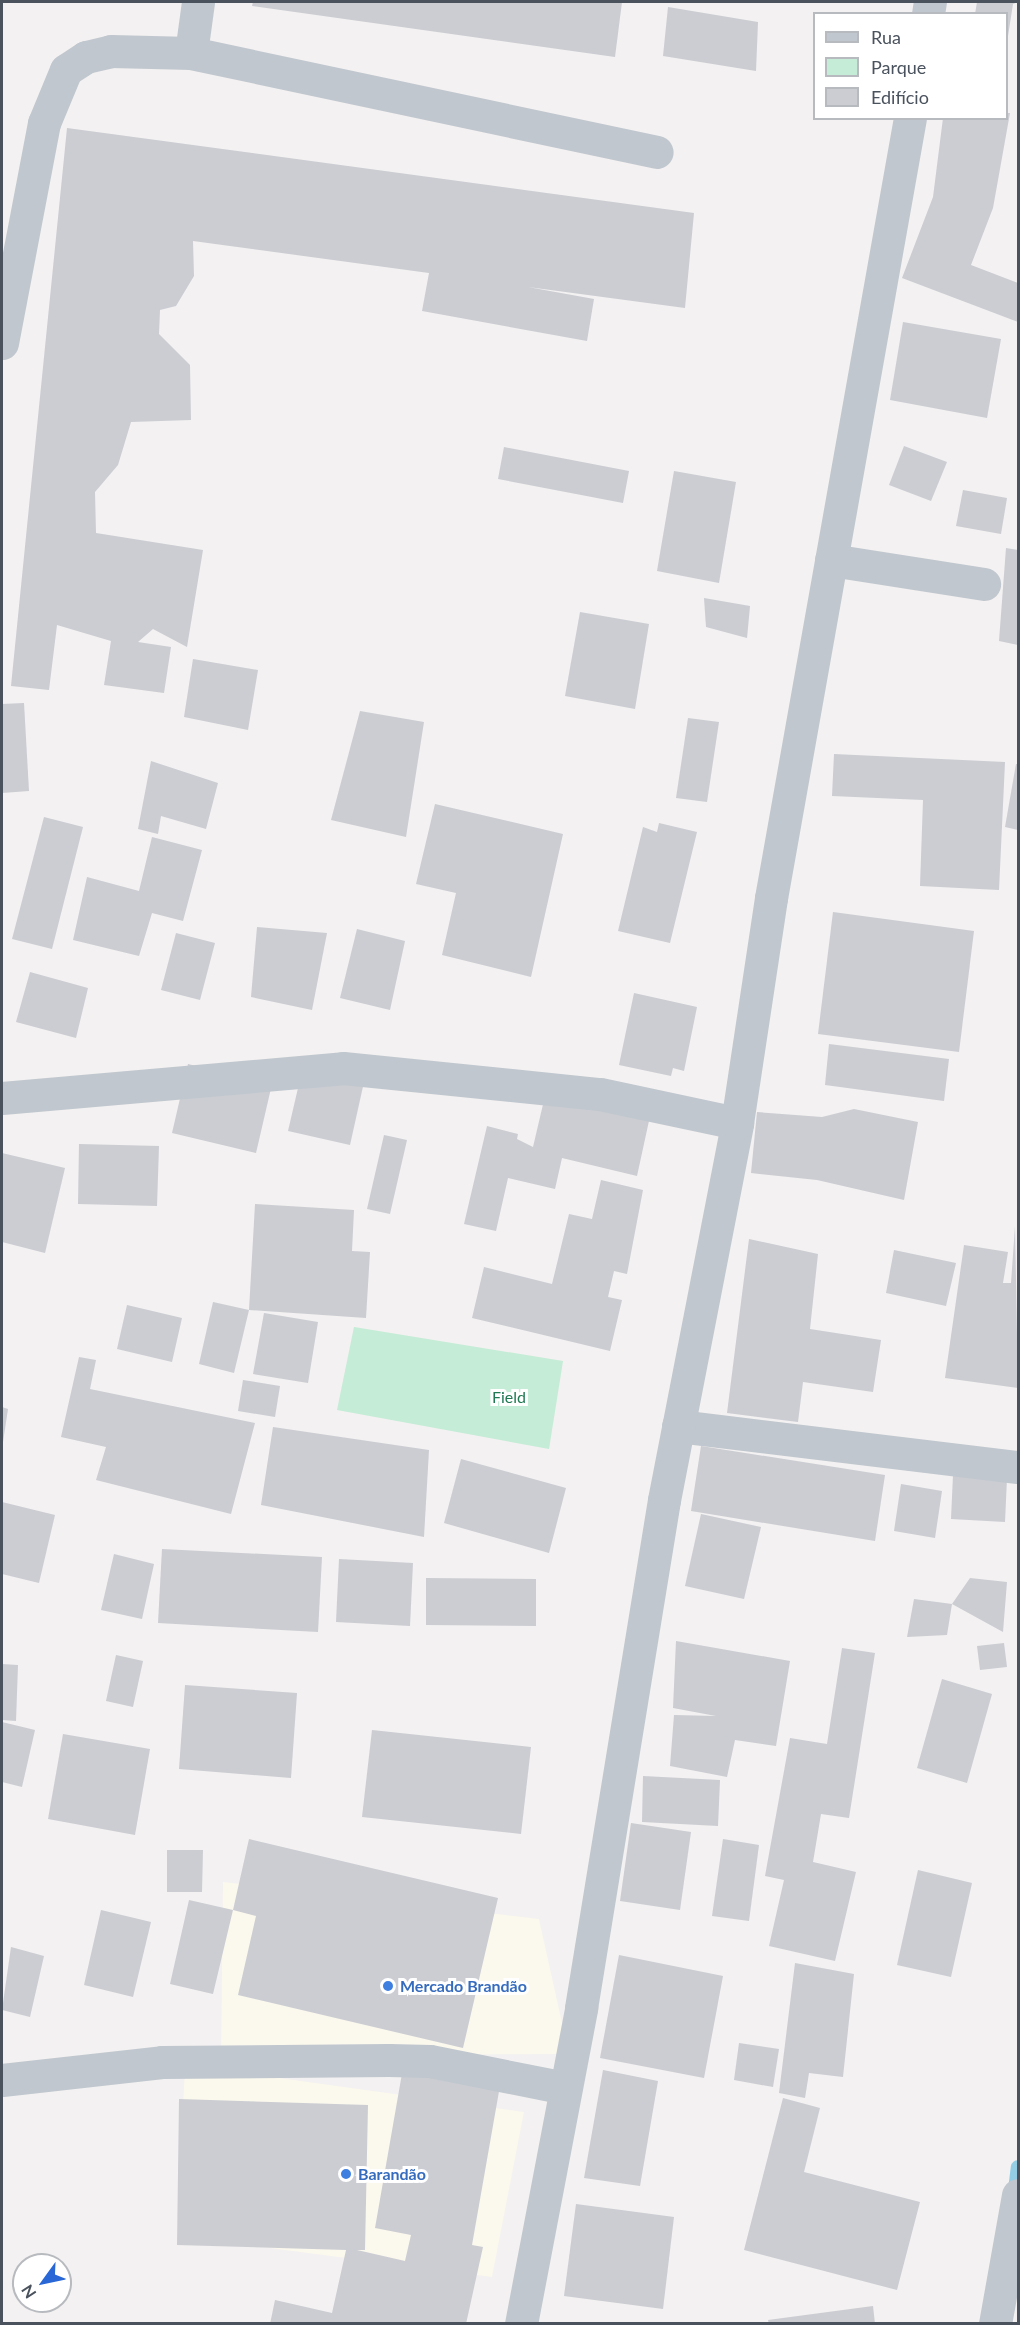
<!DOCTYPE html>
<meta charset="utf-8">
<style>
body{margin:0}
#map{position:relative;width:1020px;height:2325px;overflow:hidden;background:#f3f1f1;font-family:Lato,sans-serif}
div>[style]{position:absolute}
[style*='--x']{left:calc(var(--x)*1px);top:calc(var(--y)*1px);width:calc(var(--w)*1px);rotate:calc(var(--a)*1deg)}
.commercial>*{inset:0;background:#fbf8ed}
.green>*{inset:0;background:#c4ecd6}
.stream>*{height:14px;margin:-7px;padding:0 7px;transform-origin:7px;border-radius:7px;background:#94cee5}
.building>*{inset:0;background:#cbcdd3}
.minor>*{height:33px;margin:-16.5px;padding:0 16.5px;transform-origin:16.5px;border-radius:16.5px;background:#c0c7ce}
.dots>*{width:16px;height:16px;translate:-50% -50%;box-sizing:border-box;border:3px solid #fff;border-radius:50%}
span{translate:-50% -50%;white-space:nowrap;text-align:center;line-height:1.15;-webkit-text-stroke:6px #fff;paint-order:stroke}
.park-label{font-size:16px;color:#1f7953}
.shop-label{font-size:16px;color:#366cbe;font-weight:700}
.left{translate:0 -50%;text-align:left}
.frame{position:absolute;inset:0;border:3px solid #4a525d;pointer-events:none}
.legend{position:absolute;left:813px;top:12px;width:195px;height:108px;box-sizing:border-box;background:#fff;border:2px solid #b7babe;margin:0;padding:8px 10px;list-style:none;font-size:18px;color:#4a525d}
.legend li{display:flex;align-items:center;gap:12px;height:30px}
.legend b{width:30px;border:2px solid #b7babe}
.north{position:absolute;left:12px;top:2253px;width:60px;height:60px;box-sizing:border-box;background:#fff;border:2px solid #b7babe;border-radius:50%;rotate:237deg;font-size:16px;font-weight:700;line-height:24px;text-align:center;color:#4a525d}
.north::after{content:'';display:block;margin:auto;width:21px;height:27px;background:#2867d5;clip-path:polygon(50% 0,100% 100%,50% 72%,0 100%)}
</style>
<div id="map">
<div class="commercial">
<div style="clip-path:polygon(223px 1882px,539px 1919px,569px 2054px,221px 2056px)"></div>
<div style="clip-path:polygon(185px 2065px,524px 2112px,492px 2277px,177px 2236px)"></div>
</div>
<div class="green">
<div style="clip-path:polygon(354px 1327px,563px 1361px,549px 1449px,337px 1410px)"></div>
</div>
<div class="stream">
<div style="--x:1014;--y:2198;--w:31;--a:-83"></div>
</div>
<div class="building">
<div style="clip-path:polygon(253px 2px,622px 2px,615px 57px,252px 6px)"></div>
<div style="clip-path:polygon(977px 2px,1018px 2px,1013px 4px,1008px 36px,1006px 14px,975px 14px)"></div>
<div style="clip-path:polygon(668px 7px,758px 22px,756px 71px,663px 56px)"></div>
<div style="clip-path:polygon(1006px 113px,1010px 113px,993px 208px,971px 265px,1018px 283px,1018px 322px,902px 278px,933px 197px,943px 118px,1006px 118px)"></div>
<div style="clip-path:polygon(67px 128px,694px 213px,685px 308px,528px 287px,594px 299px,587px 341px,422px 311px,429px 273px,193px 241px,194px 276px,176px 306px,160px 310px,159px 334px,190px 365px,191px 420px,131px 422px,118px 465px,95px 492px,96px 533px,203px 550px,187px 647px,153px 629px,138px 642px,171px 647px,164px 693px,104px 685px,111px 641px,57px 625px,49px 690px,11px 686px)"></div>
<div style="clip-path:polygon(903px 322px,1001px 339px,987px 418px,890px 400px)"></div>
<div style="clip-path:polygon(904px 446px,947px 462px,931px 501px,889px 485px)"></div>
<div style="clip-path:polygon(504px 447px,629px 471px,623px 503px,498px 479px)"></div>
<div style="clip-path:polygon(674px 471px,736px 482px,719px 583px,657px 571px)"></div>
<div style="clip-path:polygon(963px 490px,1007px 498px,1001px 534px,956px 526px)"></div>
<div style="clip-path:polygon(1006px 548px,1018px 550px,1018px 645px,999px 641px)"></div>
<div style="clip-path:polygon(704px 598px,750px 606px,747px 638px,706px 627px)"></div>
<div style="clip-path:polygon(580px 612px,649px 624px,635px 709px,565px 696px)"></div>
<div style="clip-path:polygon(193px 659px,258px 670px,248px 730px,184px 717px)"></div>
<div style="clip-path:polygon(24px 703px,29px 791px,2px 793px,2px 704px)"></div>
<div style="clip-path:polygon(360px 711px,424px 722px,406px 837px,331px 820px)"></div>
<div style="clip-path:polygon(688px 718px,719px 722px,707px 802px,676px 798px)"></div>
<div style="clip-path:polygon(834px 754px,1005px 762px,999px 890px,920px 886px,923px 800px,832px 796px)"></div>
<div style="clip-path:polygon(151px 761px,218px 783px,206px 829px,161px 816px,158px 834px,138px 829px)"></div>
<div style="clip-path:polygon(1016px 764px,1018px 764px,1018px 830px,1005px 827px)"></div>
<div style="clip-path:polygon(435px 804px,563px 834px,531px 977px,442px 955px,456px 893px,416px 884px)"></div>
<div style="clip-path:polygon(44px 817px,83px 827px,52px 949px,12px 939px)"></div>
<div style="clip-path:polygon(659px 823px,697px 832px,670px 943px,618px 931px,643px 827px,657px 832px)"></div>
<div style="clip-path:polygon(152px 837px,202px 850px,183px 921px,152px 913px,139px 956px,73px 940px,87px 877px,139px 891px)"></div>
<div style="clip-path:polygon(833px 912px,974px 931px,959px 1052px,818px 1034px)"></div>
<div style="clip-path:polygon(257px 927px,327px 933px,312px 1010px,251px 997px)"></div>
<div style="clip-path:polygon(357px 929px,405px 941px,390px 1010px,340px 998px)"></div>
<div style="clip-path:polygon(176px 933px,215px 943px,200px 1000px,161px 990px)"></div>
<div style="clip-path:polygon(30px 972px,88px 988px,76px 1038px,16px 1022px)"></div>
<div style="clip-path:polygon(634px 993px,697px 1007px,684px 1071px,673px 1068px,671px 1076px,619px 1065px)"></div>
<div style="clip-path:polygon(829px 1044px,949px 1059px,944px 1101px,825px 1085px)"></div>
<div style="clip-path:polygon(305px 1058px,366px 1073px,350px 1145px,288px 1131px)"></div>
<div style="clip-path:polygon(188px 1064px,272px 1084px,256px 1153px,172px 1133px)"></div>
<div style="clip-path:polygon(548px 1083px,652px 1107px,637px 1176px,562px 1158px,555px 1189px,508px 1178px,496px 1231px,464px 1224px,487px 1126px,518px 1134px,517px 1139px,533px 1147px)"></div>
<div style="clip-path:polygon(854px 1109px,918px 1122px,904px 1200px,817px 1180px,751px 1173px,757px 1112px,822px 1117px)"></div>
<div style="clip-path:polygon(384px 1135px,407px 1140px,390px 1214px,367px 1209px)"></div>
<div style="clip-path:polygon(79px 1144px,159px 1146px,157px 1206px,78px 1204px)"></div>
<div style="clip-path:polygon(2px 1153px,65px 1168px,45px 1253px,2px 1242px)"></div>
<div style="clip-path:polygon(601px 1180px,643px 1190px,627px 1274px,614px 1271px,608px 1297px,622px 1300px,610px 1351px,472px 1318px,484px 1267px,552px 1284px,569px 1214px,592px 1219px)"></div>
<div style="clip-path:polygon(255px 1204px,354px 1210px,352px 1251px,370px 1252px,366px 1318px,249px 1310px)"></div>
<div style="clip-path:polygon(1015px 1226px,1018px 1388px,945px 1378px,964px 1245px,1008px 1252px,1003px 1283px,1011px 1283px)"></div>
<div style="clip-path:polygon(749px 1239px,818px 1254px,810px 1329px,881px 1340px,873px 1392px,803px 1382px,798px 1422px,727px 1413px)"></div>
<div style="clip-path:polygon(894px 1250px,956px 1263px,946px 1306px,886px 1293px)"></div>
<div style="clip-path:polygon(213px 1302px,249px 1310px,234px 1373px,199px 1364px)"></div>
<div style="clip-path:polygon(127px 1305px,182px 1318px,172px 1362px,117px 1349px)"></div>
<div style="clip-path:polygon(264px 1313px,318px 1322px,308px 1383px,253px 1374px)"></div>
<div style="clip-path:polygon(79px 1357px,96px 1360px,90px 1389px,255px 1423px,231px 1514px,96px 1480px,106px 1447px,61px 1437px)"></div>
<div style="clip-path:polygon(243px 1380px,280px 1386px,275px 1417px,238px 1411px)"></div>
<div style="clip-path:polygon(2px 1407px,8px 1409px,3px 1442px,2px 1442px)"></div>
<div style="clip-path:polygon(273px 1427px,429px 1450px,424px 1537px,261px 1505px)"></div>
<div style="clip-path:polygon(701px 1446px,885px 1475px,875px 1541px,691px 1511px)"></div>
<div style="clip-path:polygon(461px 1459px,566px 1488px,549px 1553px,444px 1523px)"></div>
<div style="clip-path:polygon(953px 1475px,1007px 1478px,1005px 1522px,951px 1519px)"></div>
<div style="clip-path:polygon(901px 1484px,942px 1491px,935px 1538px,894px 1531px)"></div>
<div style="clip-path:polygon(2px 1502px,55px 1515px,39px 1583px,2px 1574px)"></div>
<div style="clip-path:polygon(701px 1514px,761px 1527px,744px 1599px,685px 1586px)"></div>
<div style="clip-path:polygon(162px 1549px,322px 1557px,318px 1632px,158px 1623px)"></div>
<div style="clip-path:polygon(114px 1554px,154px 1564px,142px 1619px,101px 1610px)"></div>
<div style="clip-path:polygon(339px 1559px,413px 1563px,410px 1626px,336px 1622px)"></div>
<div style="clip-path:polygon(426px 1578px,536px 1579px,536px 1626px,426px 1625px)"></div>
<div style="clip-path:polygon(970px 1578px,1007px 1582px,1003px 1632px,952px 1604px,947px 1635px,907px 1637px,914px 1599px,952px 1604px)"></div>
<div style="clip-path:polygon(676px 1641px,790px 1661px,776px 1746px,735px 1740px,727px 1777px,670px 1766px,674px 1715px,716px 1716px,673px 1708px)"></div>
<div style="clip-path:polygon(1004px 1643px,1007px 1667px,980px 1670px,977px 1646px)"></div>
<div style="clip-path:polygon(842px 1648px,875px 1653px,849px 1818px,821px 1814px,813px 1862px,856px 1872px,835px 1961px,769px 1946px,784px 1880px,765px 1876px,790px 1738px,827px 1744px)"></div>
<div style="clip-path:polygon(116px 1655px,143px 1661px,133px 1707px,106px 1701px)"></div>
<div style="clip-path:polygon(2px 1664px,18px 1665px,16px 1721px,2px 1720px)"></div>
<div style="clip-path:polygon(942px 1679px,992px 1694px,967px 1783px,917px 1768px)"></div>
<div style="clip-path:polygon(185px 1685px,297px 1693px,291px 1778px,179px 1769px)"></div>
<div style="clip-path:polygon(2px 1722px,35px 1730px,22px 1787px,2px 1782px)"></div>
<div style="clip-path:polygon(372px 1730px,531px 1747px,521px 1834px,362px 1817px)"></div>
<div style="clip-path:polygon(63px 1734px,150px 1749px,135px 1835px,48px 1819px)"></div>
<div style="clip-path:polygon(643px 1776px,720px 1780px,718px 1826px,642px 1822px)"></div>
<div style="clip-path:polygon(631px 1823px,691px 1832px,680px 1910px,620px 1901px)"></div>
<div style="clip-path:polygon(249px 1839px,498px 1898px,463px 2048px,238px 1995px,256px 1916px,233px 1910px,213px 1994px,170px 1984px,189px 1900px,233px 1910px)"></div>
<div style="clip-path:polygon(723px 1839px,759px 1845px,749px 1921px,712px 1916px)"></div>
<div style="clip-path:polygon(167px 1850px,203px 1850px,202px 1892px,167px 1892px)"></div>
<div style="clip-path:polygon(918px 1870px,972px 1883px,951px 1977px,897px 1965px)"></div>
<div style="clip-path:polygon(101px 1910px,151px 1922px,133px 1997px,84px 1985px)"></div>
<div style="clip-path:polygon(11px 1947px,44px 1956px,30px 2017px,2px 2010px)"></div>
<div style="clip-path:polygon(619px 1955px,723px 1976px,704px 2078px,600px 2058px)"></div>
<div style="clip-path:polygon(795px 1963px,854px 1974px,843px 2077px,809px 2073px,805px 2098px,779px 2093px)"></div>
<div style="clip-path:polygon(739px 2043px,779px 2049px,773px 2087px,734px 2080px)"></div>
<div style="clip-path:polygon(404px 2062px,501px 2080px,472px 2245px,483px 2247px,466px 2324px,270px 2324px,275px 2300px,332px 2313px,346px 2250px,177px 2245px,179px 2099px,368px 2105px,365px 2250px,357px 2250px,405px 2261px,411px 2235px,375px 2228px)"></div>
<div style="clip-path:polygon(603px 2070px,658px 2081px,640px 2186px,584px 2178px)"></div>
<div style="clip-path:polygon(783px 2098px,820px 2108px,804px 2172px,920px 2202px,897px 2290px,744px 2250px)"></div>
<div style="clip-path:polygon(576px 2204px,674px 2217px,663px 2309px,564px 2296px)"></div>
<div style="clip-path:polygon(873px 2306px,875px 2324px,769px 2324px,768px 2320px)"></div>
</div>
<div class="minor">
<div style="--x:198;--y:2;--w:51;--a:97.8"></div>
<div style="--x:191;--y:53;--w:476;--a:12"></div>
<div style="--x:928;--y:14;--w:12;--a:-81"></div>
<div style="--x:2;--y:343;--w:224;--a:-79.2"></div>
<div style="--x:44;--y:123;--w:57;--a:-67.5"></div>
<div style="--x:66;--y:70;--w:24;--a:-33"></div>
<div style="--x:86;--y:57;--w:26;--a:-13"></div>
<div style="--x:111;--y:51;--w:80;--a:1.4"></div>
<div style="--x:831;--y:560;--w:155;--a:8.9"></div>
<div style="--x:2;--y:1098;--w:342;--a:-5"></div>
<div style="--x:343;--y:1068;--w:258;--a:5.8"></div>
<div style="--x:600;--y:1094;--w:140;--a:12"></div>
<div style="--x:678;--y:1426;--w:342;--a:6.9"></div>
<div style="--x:2;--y:2080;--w:161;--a:-6.4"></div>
<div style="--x:162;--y:2062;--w:227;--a:-0.5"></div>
<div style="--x:389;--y:2060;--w:41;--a:1.4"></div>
<div style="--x:430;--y:2061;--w:138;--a:11.3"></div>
<div style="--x:521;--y:2324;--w:322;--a:-79.2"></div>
<div style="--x:581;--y:2008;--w:515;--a:-80.72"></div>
<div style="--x:664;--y:1500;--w:384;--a:-79"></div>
<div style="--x:737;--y:1123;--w:228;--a:-81.4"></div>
<div style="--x:771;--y:898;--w:792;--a:-79.9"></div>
<div style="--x:995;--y:2324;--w:131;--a:-79.9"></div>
</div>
<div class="dots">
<div style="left:388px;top:1986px;background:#3f7fe0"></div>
<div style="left:346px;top:2174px;background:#3f7fe0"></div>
</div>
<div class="park-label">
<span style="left:509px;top:1397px">Field</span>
</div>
<div class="shop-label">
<span class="left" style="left:400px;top:1986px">Mercado Brandão</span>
<span class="left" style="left:358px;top:2174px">Barandão</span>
</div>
<div class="frame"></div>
<ul class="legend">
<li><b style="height:8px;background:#c0c7ce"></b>Rua</li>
<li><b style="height:16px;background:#c4ecd6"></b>Parque</li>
<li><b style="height:16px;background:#cbcdd3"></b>Edifício</li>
</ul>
<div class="north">N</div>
</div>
